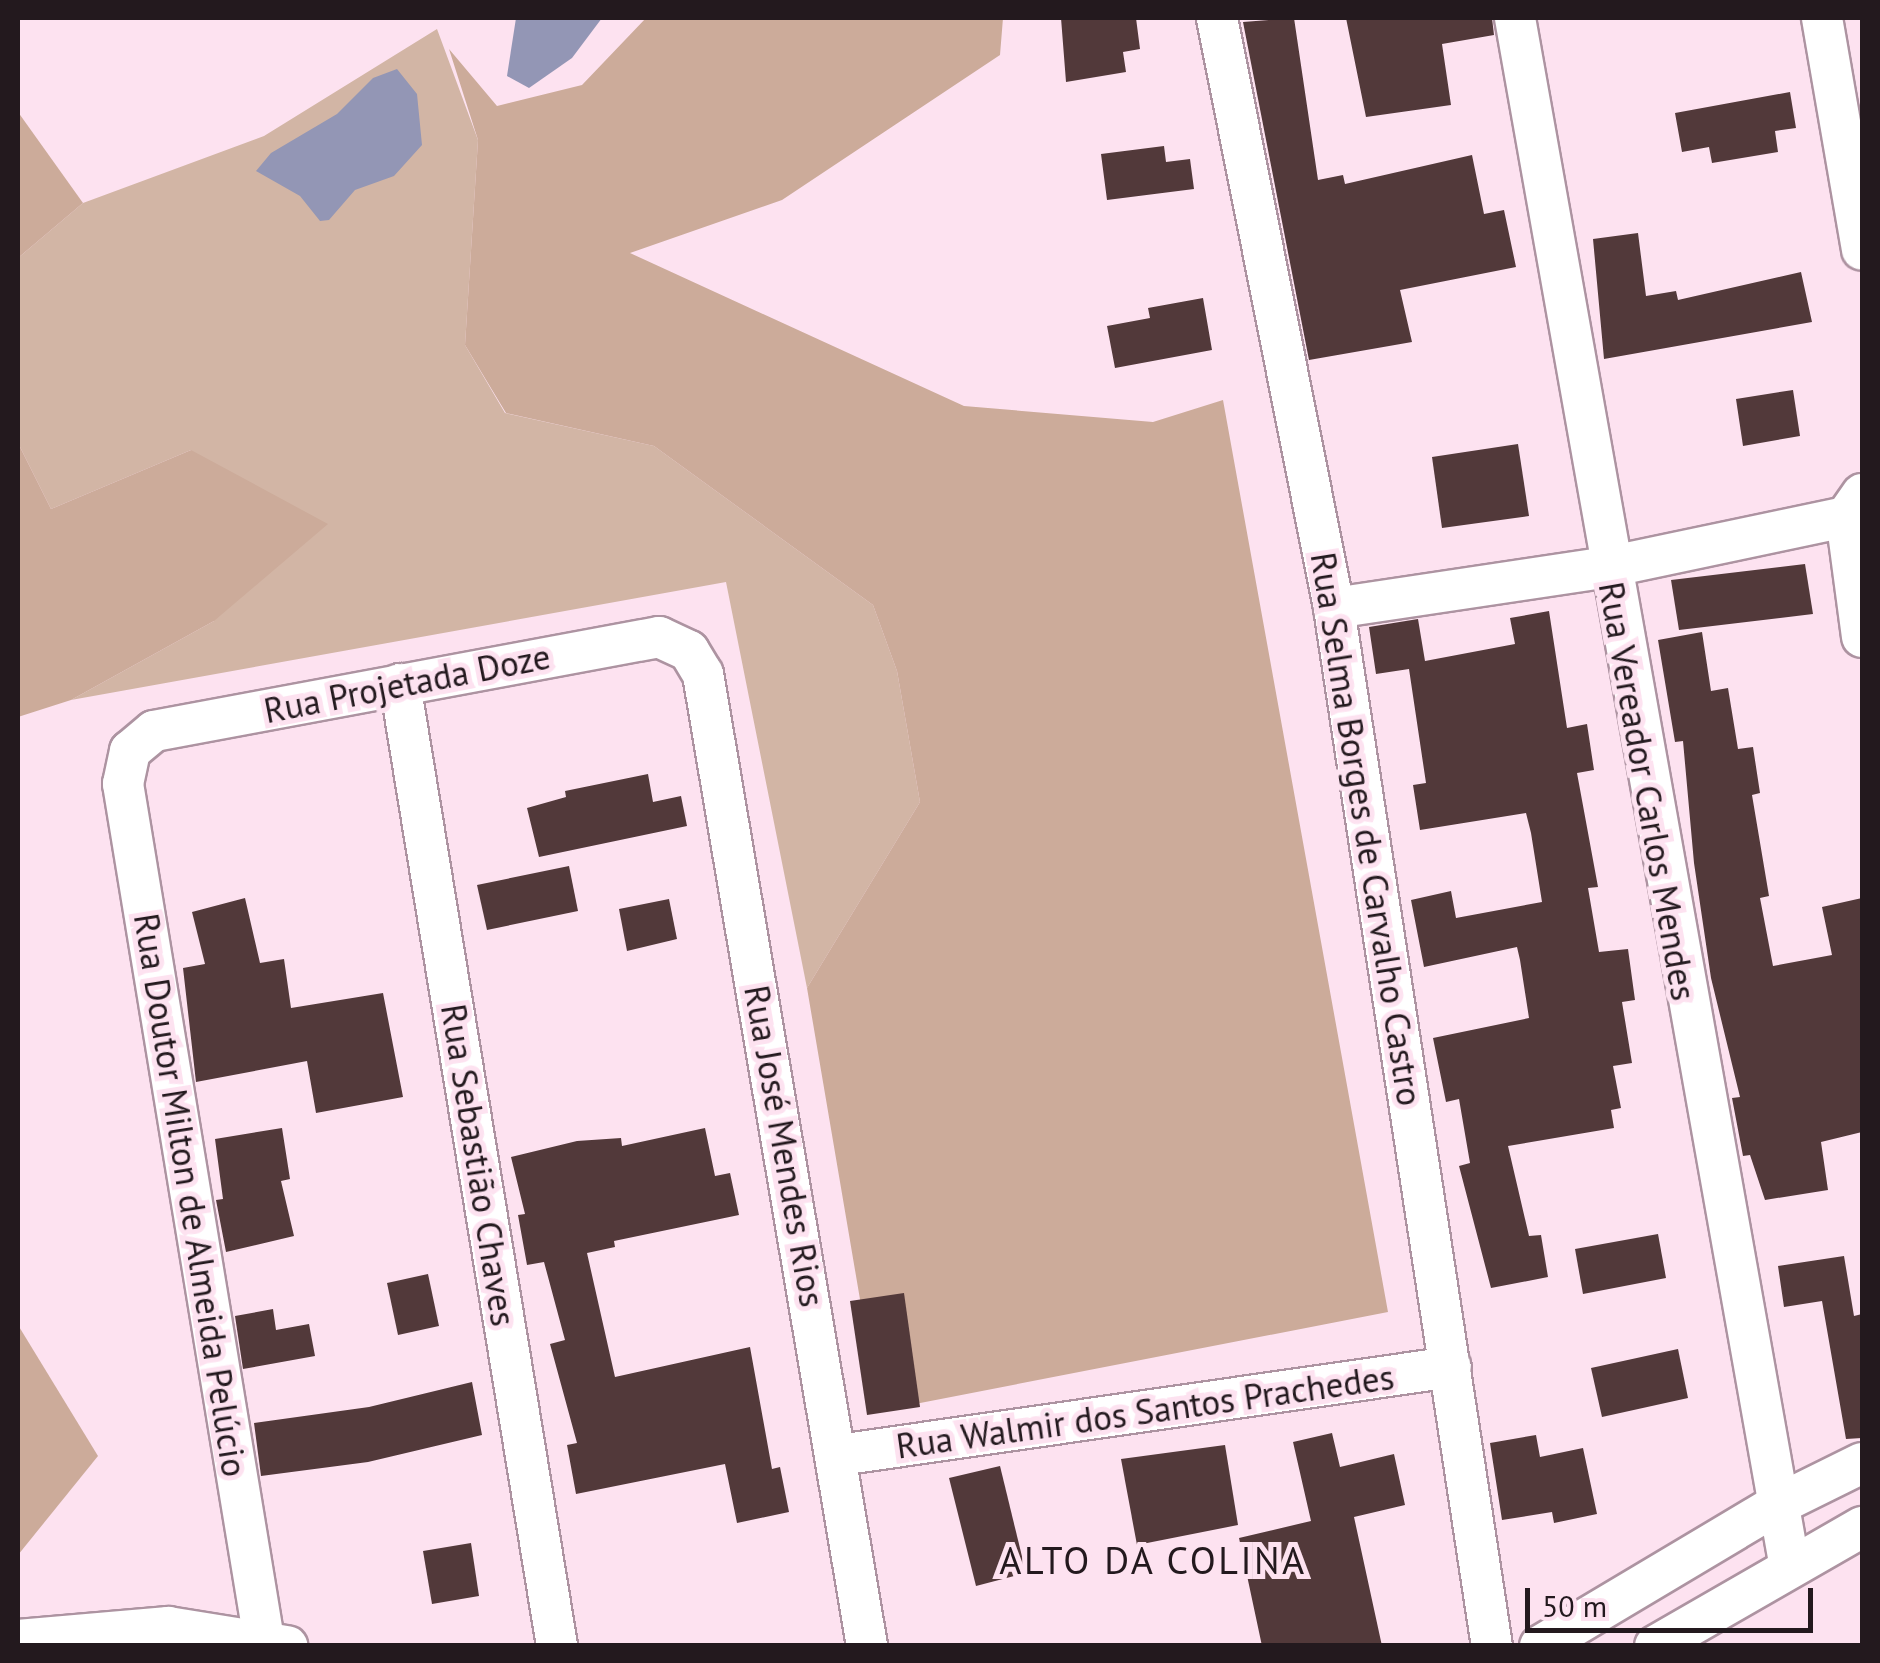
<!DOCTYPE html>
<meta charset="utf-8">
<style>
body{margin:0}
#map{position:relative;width:1880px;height:1663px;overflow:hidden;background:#fde2f0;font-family:"PT Sans",sans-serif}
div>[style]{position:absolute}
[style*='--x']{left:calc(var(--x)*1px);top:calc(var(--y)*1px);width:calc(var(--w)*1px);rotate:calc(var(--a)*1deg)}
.green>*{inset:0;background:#d2b5a5}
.forest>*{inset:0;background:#ccab9a}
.water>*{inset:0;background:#9396b5}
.building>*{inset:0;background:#52393a}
.roads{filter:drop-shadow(2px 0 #ad93a1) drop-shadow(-2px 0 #ad93a1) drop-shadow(0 2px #ad93a1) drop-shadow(0 -2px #ad93a1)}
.minor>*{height:40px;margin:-20px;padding:0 20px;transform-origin:20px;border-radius:20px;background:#fff}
span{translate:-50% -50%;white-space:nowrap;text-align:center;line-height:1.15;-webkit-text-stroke:10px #fde2f0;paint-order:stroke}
.street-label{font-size:35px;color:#23191e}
.neighbourhood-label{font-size:38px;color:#23191e;letter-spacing:2.5px}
.frame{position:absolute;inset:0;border:20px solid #23191e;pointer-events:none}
.scale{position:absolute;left:1525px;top:1588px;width:288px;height:45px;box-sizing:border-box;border:5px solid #23191e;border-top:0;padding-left:12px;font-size:30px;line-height:35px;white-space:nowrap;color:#23191e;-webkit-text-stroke:8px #fde2f0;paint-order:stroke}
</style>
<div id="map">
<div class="green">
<div style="clip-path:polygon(437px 29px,478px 140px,465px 345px,505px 413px,654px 446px,873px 605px,897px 671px,920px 802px,807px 988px,726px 582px,71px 700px,214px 621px,191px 450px,51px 509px,18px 443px,18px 258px,83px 203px,264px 136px)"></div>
</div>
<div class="forest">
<div style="clip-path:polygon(646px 18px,1003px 18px,1000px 55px,782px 200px,630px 253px,964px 406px,1153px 422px,1223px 400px,1388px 1312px,879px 1411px,807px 988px,920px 802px,897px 671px,873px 605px,654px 446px,506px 413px,465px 345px,478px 140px,449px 49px,497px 106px,582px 85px)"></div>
<div style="clip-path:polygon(18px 112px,83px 203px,18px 258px)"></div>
<div style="clip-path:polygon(18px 443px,51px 509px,191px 450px,328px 524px,214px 621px,71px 700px,18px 717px)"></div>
<div style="clip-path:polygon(18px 1325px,98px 1456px,18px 1555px)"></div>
</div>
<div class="water">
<div style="clip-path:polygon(516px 18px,602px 18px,572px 58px,529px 88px,507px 76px)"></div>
<div style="clip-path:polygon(397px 69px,417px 94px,422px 145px,394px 176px,355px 190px,329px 220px,320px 221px,300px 196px,256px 171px,271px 153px,337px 114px,373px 78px)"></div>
</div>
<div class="building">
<div style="clip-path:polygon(1061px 18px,1136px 18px,1140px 49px,1123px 52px,1126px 72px,1066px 82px)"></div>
<div style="clip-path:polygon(1294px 18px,1318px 180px,1343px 175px,1345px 184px,1472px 155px,1484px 214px,1504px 210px,1516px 267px,1400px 290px,1412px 342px,1309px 360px,1243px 22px)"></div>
<div style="clip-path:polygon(1346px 18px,1492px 18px,1494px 35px,1442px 44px,1451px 105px,1366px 117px)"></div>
<div style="clip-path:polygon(1790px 92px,1796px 128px,1775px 131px,1778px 152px,1712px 163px,1709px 147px,1682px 152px,1675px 113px)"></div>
<div style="clip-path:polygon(1164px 146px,1166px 162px,1190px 159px,1194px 189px,1107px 200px,1101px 154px)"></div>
<div style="clip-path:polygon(1638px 233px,1646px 296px,1676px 291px,1678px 300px,1801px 272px,1812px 322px,1604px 359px,1593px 239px)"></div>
<div style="clip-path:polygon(1203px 298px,1212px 350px,1115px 368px,1107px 326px,1150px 318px,1148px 308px)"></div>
<div style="clip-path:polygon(1793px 390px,1800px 436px,1743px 446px,1736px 399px)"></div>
<div style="clip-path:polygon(1518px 444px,1529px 516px,1442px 528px,1432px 457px)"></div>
<div style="clip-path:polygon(1805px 564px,1813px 614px,1679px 630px,1671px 580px)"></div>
<div style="clip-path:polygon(1549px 611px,1567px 728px,1587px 724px,1594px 770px,1577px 773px,1598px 887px,1588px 888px,1599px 952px,1628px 949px,1635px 1000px,1622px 1002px,1632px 1063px,1613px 1066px,1621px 1108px,1611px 1110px,1614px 1128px,1508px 1146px,1529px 1236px,1541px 1235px,1548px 1277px,1491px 1288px,1459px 1166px,1470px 1163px,1459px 1099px,1446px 1102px,1433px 1038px,1529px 1018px,1520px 960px,1517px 947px,1424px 967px,1411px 900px,1451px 891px,1456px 918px,1542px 902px,1531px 833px,1526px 813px,1420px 830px,1413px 785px,1426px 783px,1409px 669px,1376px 674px,1369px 627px,1418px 619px,1425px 661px,1515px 644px,1510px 618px)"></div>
<div style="clip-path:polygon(1702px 632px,1711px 691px,1728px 688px,1738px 749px,1753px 747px,1760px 793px,1752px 795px,1769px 896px,1760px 898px,1773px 966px,1832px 955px,1822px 907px,1862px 898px,1862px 1132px,1821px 1142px,1828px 1190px,1765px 1200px,1750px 1155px,1743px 1156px,1732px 1098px,1740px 1097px,1711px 978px,1694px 863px,1683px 741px,1675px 742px,1658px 640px)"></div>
<div style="clip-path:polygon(648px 774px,653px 802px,681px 796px,687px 826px,539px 857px,527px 808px,566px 797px,565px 791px)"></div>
<div style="clip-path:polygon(569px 866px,578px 911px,487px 930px,477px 885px)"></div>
<div style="clip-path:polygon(245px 898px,260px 963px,284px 959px,291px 1008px,383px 993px,403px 1097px,316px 1113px,307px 1061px,196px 1082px,183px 968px,205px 964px,192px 912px)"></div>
<div style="clip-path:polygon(669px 899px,677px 939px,627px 951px,619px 909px)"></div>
<div style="clip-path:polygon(282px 1128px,290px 1179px,281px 1181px,294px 1236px,226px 1252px,216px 1200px,223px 1199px,215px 1139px)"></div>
<div style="clip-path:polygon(705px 1128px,715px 1176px,730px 1173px,739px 1215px,614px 1241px,615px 1247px,587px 1253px,615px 1377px,750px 1347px,772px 1469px,780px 1467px,789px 1512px,737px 1523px,725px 1464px,576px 1494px,567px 1445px,577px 1443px,550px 1344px,565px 1340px,544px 1262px,527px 1265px,518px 1215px,525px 1214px,511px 1157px,577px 1141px,621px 1138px,622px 1146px)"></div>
<div style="clip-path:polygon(1658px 1234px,1666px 1278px,1583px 1294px,1575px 1249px)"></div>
<div style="clip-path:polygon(1844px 1256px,1854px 1316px,1862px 1314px,1862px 1438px,1846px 1439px,1822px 1301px,1784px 1307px,1778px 1266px)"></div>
<div style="clip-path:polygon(428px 1274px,439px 1326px,398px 1335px,387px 1283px)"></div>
<div style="clip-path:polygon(904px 1293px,920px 1407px,867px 1415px,850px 1301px)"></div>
<div style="clip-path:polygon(273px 1309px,276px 1330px,309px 1324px,315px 1356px,243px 1369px,235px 1316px)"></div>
<div style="clip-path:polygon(1678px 1349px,1688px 1398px,1602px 1417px,1591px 1368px)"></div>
<div style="clip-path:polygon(472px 1382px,482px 1435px,368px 1462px,261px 1476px,254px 1423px,369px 1407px)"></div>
<div style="clip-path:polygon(1332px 1433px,1340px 1467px,1394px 1454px,1405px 1505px,1354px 1517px,1382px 1646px,1262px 1646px,1239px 1538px,1311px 1521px,1293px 1442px)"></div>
<div style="clip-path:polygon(1536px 1435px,1540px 1457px,1583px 1448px,1597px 1514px,1554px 1523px,1552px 1512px,1502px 1520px,1490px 1443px)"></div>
<div style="clip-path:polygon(1225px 1445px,1238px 1525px,1137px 1545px,1121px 1459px)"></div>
<div style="clip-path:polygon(1000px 1466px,1026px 1573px,976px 1586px,949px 1478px)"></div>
<div style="clip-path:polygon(471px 1543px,479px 1596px,432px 1604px,423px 1551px)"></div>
</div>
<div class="roads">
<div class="minor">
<div style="--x:1217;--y:18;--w:601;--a:78.78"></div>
<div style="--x:1334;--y:608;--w:1050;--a:81.35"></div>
<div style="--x:1515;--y:18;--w:1569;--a:79.94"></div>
<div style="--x:1822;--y:18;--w:235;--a:80.2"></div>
<div style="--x:1862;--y:494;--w:28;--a:125"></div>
<div style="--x:1846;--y:517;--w:121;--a:82.4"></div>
<div style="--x:1334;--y:608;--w:277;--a:-8.5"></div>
<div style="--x:1608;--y:567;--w:243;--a:-11.9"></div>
<div style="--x:400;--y:684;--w:975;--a:80.73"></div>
<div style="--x:839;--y:1455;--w:618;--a:-8.18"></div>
<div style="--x:18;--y:1640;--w:151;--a:-5"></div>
<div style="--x:168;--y:1627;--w:121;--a:9.1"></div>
<div style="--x:264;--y:1640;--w:868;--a:-99.35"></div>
<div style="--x:123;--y:784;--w:34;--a:-78"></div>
<div style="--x:130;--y:751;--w:31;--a:-40"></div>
<div style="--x:154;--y:731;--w:514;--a:-10.54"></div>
<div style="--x:659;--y:637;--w:33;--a:25"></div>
<div style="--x:689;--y:651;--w:27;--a:59"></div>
<div style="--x:703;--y:674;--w:986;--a:80.42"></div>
<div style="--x:1540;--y:1646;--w:274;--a:-30.8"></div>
<div style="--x:1775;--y:1506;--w:97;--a:-26.3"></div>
<div style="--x:1655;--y:1646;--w:239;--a:-29.9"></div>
</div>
</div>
<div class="street-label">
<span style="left:407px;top:683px;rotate:-11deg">Rua Projetada Doze</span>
<span style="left:1648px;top:791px;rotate:80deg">Rua Vereador Carlos Mendes</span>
<span style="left:1367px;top:829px;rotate:81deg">Rua Selma Borges de Carvalho Castro</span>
<span style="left:785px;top:1146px;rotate:80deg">Rua José Mendes Rios</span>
<span style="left:479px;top:1165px;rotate:81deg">Rua Sebastião Chaves</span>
<span style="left:191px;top:1195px;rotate:81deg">Rua Doutor Milton de Almeida Pelúcio</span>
<span style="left:1145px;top:1411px;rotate:-8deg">Rua Walmir dos Santos Prachedes</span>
</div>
<div class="neighbourhood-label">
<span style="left:1153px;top:1560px">ALTO DA COLINA</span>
</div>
<div class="frame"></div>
<div class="scale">50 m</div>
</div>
